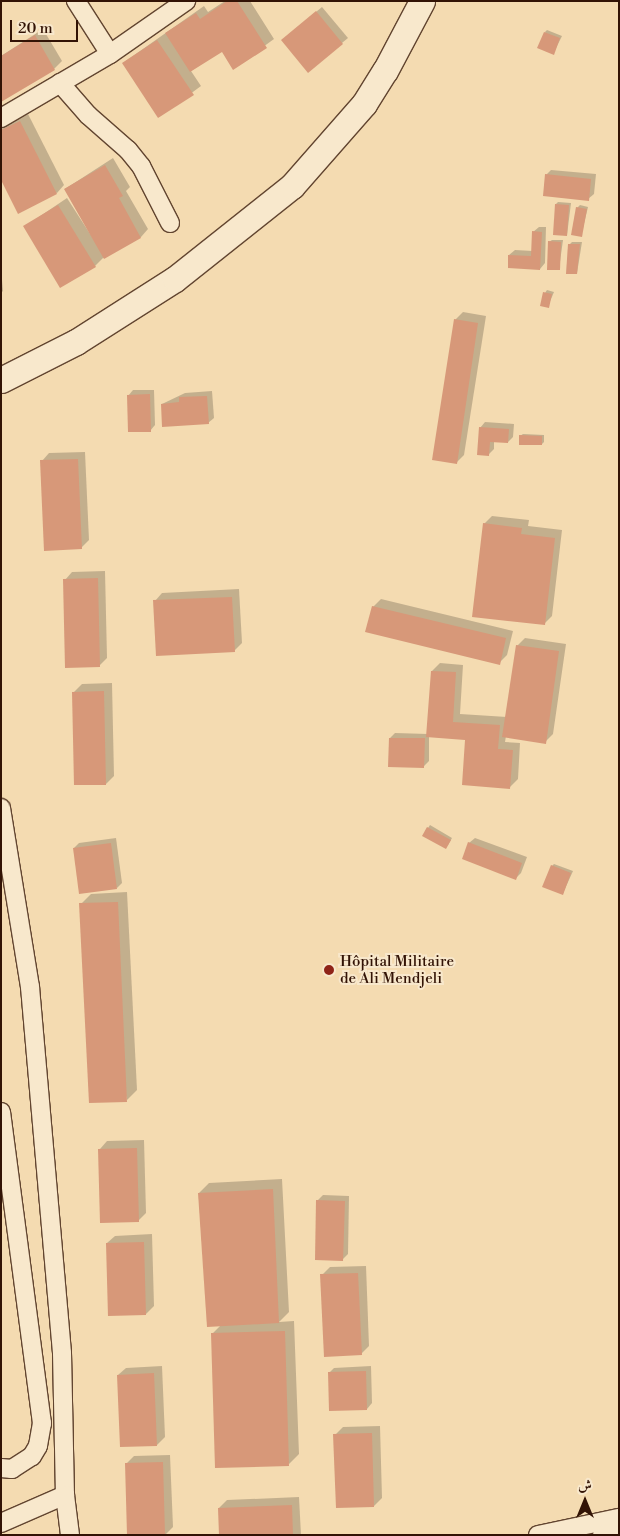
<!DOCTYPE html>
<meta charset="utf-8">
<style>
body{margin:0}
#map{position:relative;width:620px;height:1536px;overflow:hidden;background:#f4dbb1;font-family:"Libre Bodoni",Amiri,serif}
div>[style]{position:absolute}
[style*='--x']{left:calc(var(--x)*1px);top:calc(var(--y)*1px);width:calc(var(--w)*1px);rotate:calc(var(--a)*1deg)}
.shadow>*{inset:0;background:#0003}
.building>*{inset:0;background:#d79879}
.roads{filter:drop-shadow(1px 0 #624530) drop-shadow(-1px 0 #624530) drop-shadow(0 1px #624530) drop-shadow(0 -1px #624530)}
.street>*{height:18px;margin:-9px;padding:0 9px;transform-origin:9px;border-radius:9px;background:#f8e8cc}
.secondary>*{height:25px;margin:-12.5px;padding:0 12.5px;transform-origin:12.5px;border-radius:12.5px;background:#f8e8cc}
.dots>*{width:14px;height:14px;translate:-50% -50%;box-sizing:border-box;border:2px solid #f8e8cc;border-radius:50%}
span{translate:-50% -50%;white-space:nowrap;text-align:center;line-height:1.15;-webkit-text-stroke:4px #f8e8cc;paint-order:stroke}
.poi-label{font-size:15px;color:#321305}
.left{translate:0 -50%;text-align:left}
.frame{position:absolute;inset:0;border:2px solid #321305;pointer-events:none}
.north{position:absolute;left:560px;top:1476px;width:50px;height:50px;-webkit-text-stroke:4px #f8e8cc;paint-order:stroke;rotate:0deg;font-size:14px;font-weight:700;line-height:20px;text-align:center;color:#321305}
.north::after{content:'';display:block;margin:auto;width:18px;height:22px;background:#321305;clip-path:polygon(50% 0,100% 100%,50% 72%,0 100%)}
.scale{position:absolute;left:10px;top:20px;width:68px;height:22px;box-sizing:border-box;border:2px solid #321305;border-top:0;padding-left:6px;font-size:15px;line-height:18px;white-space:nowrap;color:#321305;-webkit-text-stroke:4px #f8e8cc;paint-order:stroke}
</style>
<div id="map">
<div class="shadow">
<div style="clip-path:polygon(225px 1px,250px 1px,274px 39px,234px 68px,222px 50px,191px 71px,201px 86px,159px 117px,123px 63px,204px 6px,208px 12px)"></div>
<div style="clip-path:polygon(322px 7px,348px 38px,308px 71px,288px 35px)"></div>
<div style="clip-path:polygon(43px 29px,62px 61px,54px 69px,1px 56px)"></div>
<div style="clip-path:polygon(547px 30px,562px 36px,553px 54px,545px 32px)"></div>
<div style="clip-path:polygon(28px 114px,64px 185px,57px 193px,1px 177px,1px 127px)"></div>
<div style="clip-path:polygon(113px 158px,130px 187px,126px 191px,148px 229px,141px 237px,103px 258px,95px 266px,24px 227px,67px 198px,103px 254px,65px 189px)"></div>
<div style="clip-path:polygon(551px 170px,596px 174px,594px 194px,588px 199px,546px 175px)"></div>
<div style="clip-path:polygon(558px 202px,571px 203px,567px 235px,556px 204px)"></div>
<div style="clip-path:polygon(580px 205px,588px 207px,581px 236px,577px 208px)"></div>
<div style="clip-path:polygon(539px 227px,546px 227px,545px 263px,540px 269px,509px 255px,515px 250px,533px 251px,533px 232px)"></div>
<div style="clip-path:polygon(552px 240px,563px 240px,559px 269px,549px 242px)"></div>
<div style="clip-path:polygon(572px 242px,582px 242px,577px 273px,570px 244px)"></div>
<div style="clip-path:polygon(1px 268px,3px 291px,1px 293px)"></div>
<div style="clip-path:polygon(547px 290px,554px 292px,548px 306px,545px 293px)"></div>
<div style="clip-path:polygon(463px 312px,486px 316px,464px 455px,456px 463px,455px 320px)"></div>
<div style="clip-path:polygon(133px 390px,154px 390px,155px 425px,150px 431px,128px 396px)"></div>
<div style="clip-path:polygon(212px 391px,214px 418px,208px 423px,162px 404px,185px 393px)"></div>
<div style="clip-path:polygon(485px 422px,514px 424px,513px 437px,508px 442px,494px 441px,494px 449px,489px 454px,480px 428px)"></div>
<div style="clip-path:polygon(523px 434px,544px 435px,544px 442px,542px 444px,520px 436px)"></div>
<div style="clip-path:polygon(85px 452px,89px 540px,81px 548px,42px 461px,49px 453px)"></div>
<div style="clip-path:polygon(492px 516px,529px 520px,528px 526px,562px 530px,552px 616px,544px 624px,484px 524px)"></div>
<div style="clip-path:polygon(105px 571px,107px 658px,99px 666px,65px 580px,72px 572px)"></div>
<div style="clip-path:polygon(239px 589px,242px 643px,234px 651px,155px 601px,162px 593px)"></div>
<div style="clip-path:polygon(381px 599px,513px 631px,507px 655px,499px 663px,373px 607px)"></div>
<div style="clip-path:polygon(525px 638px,566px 644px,553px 734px,545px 742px,506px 736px,505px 742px,520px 743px,518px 779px,510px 787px,466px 739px,429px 736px,429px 761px,423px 767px,390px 738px,395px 733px,428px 734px,432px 671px,440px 663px,463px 665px,460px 714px,507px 717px,517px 646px)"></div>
<div style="clip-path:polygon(112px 683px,114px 776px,106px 784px,74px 692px,82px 684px)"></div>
<div style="clip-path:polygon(430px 825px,452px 838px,448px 845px,428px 828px)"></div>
<div style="clip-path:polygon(116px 838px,122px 883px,117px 888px,74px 848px,79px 843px)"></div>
<div style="clip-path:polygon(475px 838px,527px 857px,521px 873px,516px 878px,469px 843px)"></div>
<div style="clip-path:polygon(554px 864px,573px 871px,563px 893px,552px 866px)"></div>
<div style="clip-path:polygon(127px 892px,137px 1090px,127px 1100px,81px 904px,91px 894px)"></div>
<div style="clip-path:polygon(144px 1140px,146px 1213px,138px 1221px,100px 1149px,107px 1141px)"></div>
<div style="clip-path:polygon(282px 1179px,289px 1312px,279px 1322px,294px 1321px,299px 1454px,289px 1464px,212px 1334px,221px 1325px,199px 1193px,209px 1183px)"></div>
<div style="clip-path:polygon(323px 1195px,349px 1196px,348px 1254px,342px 1260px,317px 1201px)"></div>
<div style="clip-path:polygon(152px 1234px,154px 1306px,146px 1314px,107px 1243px,115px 1236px)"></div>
<div style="clip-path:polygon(366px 1266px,369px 1346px,361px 1354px,322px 1275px,330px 1267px)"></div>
<div style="clip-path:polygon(162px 1366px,165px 1437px,157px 1445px,118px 1375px,126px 1368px)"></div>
<div style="clip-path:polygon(371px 1366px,372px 1403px,367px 1409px,329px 1373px,334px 1368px)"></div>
<div style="clip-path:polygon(380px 1426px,382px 1498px,374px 1506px,335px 1435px,343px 1427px)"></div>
<div style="clip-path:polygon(170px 1455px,173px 1527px,165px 1535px,126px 1464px,134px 1456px)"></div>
<div style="clip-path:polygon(299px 1497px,301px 1535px,220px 1535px,219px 1508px,227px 1500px)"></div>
</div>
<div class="building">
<div style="clip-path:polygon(227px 1px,237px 1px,267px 48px,233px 70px,222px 52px,190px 72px,165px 33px,196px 13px,200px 19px)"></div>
<div style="clip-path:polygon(316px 11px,343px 44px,308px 73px,281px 40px)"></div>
<div style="clip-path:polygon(544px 32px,560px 38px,554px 55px,537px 48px)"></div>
<div style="clip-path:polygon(35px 35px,55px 70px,1px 102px,1px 56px)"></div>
<div style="clip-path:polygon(157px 40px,194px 95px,158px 118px,122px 63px)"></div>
<div style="clip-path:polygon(20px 121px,57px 194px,18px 214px,1px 180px,1px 130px)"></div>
<div style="clip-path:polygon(105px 165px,123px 196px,119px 198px,141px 238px,104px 259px,64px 189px)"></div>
<div style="clip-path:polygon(545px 174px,591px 179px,589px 201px,543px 196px)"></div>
<div style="clip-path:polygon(555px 204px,569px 205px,567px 236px,553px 235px)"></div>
<div style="clip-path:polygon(58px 205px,96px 267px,60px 288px,23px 226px)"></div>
<div style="clip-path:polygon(576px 207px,587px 209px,582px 237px,571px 235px)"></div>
<div style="clip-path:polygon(532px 231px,542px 232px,540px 270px,508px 268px,508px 255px,531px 256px)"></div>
<div style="clip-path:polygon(548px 241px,561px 242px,560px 270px,547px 270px)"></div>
<div style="clip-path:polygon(568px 244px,580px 244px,577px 274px,566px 274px)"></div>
<div style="clip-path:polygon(543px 292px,552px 294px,549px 308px,540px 306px)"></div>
<div style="clip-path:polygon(454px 319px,478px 323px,457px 464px,432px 460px)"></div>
<div style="clip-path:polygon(150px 394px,151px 432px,128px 432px,127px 395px)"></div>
<div style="clip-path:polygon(207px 396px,209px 424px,162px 427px,161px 404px,179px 402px,179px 397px)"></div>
<div style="clip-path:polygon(479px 427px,509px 429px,508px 443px,490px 442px,489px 456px,477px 455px)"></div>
<div style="clip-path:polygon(519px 435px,542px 436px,542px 445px,519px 445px)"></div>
<div style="clip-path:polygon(78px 459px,82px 549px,44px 551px,40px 460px)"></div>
<div style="clip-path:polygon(483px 523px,522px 528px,521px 534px,555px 538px,545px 625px,472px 617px)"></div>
<div style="clip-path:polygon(98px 578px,100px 667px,65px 668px,63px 579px)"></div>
<div style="clip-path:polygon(232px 597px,235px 652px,156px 656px,153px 600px)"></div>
<div style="clip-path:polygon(372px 606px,506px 638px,500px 665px,365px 632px)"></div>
<div style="clip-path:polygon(516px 645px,559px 651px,546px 744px,502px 737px)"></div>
<div style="clip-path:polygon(431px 671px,456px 672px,453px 722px,500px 725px,498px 749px,513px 750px,510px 789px,462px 785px,465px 740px,426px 737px)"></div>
<div style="clip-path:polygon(104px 691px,106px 785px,74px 785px,72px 692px)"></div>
<div style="clip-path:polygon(389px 738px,425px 738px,424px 768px,388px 767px)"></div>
<div style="clip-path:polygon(427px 827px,451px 840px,446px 849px,422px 836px)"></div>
<div style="clip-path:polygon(468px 842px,522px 863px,516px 880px,462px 859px)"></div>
<div style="clip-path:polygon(111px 843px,117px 889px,79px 894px,73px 848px)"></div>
<div style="clip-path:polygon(551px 865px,571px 873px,563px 895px,542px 887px)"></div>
<div style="clip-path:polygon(118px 902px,127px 1102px,89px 1103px,79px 903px)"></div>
<div style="clip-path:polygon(137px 1148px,139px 1222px,100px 1223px,98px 1149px)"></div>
<div style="clip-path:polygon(273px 1189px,279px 1323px,207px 1327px,198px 1193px)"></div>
<div style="clip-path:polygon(316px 1200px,345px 1201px,343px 1261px,315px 1260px)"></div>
<div style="clip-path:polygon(144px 1242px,146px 1315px,108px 1316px,106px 1243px)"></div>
<div style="clip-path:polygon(358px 1273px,362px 1355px,324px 1357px,320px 1274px)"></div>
<div style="clip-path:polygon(285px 1331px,289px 1466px,215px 1468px,211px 1333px)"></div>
<div style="clip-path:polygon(366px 1371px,367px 1410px,329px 1411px,328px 1372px)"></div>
<div style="clip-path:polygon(154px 1373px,157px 1446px,120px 1447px,117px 1375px)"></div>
<div style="clip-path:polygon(372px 1433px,374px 1507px,336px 1508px,333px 1434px)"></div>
<div style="clip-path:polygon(163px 1462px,165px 1535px,127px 1535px,125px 1463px)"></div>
<div style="clip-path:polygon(292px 1505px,293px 1535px,219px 1535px,218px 1508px)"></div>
</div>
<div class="roads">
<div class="street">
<div style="--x:76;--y:1;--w:63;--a:57.3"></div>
<div style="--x:60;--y:83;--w:43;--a:48.8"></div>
<div style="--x:88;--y:115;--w:53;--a:41.2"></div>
<div style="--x:128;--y:150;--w:21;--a:51"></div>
<div style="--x:141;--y:166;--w:64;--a:63"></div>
<div style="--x:1;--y:118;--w:126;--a:-30.4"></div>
<div style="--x:110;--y:54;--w:93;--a:-34.9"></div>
<div style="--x:1;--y:808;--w:181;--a:80.8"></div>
<div style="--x:30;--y:987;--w:367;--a:85"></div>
<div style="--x:62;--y:1353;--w:142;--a:88.8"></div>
<div style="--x:65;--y:1495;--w:40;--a:82.9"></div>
<div style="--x:1;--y:1112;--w:314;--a:82.5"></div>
<div style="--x:42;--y:1423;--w:23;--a:100"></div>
<div style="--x:38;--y:1446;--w:12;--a:121"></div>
<div style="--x:32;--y:1456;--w:24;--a:147"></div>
<div style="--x:12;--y:1469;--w:11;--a:-175"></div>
<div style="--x:1;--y:1523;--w:70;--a:-23.6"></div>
<div style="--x:538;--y:1535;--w:83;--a:-11.9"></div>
<div style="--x:602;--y:1535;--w:18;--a:-22"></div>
</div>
<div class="secondary">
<div style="--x:1;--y:380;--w:84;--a:-26.9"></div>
<div style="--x:76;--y:342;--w:117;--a:-32.5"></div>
<div style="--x:175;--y:279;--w:149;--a:-38.5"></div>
<div style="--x:292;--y:186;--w:109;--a:-48.7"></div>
<div style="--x:364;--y:104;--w:39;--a:-58"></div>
<div style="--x:385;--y:71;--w:79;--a:-62.1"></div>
</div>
</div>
<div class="dots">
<div style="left:329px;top:970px;background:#8f2418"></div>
</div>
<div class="poi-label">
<span class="left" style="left:340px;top:970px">Hôpital Militaire<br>de Ali Mendjeli</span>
</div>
<div class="frame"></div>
<div class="north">ش</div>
<div class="scale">20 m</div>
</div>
